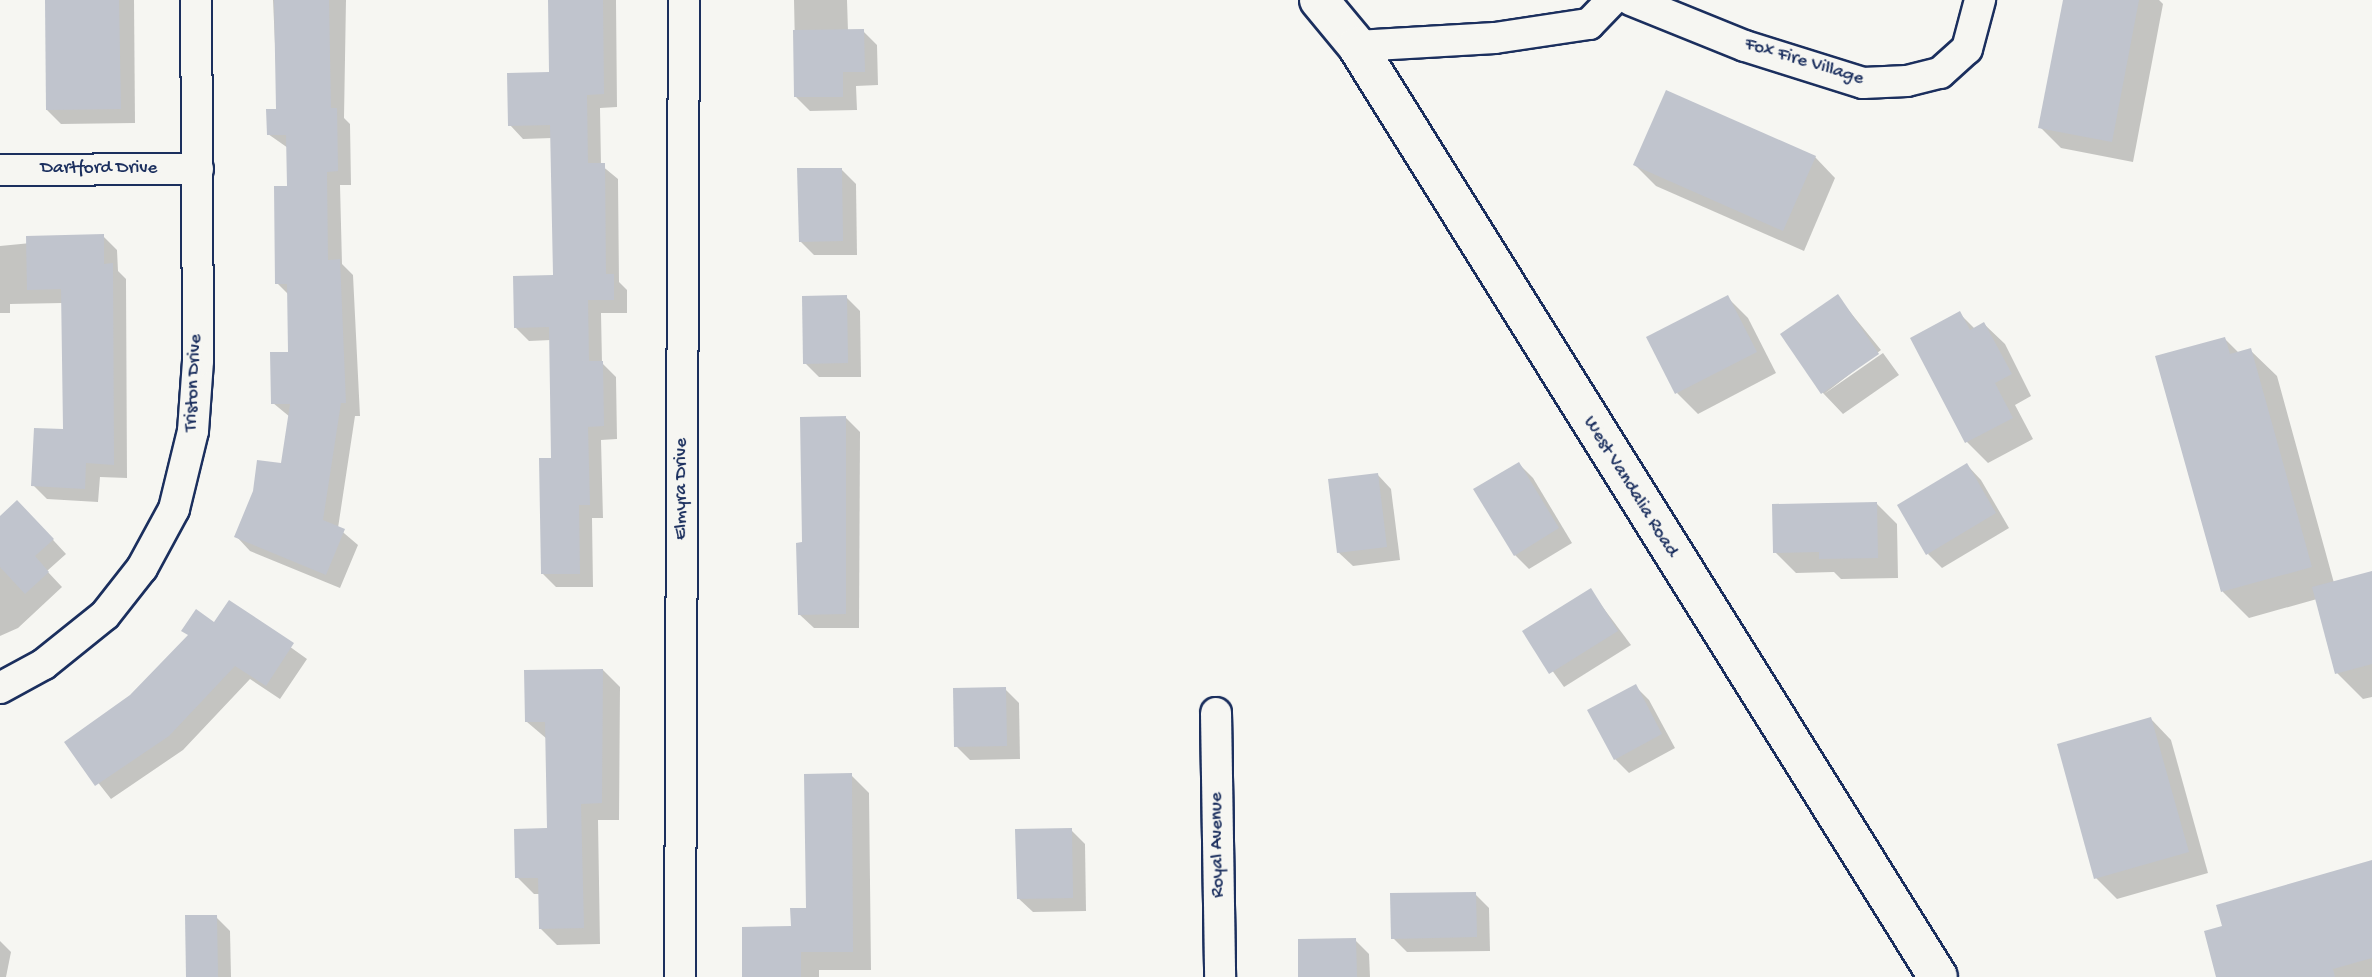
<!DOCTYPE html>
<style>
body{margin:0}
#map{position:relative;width:2372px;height:977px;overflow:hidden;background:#f6f6f2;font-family:"Gochi Hand",sans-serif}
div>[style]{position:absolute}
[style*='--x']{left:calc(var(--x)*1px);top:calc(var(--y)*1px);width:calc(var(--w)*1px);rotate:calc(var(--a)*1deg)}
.shadow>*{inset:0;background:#0003}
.building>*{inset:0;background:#c0c4cd}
.roads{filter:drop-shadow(2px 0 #1b2f5e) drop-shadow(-2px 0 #1b2f5e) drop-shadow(0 2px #1b2f5e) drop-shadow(0 -2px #1b2f5e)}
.street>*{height:30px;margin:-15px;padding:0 15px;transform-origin:15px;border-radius:15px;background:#f6f6f2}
.secondary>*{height:38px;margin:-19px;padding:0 19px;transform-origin:19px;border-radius:19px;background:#f6f6f2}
span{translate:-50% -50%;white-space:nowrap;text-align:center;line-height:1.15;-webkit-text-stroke:6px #f6f6f2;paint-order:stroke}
.street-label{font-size:19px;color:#1b2f5e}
</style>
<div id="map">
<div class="shadow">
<div style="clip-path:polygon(46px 0,134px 0,135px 123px,61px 124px,47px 110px)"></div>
<div style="clip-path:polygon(273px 0,346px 0,344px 118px,350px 124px,351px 185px,340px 185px,342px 264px,353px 275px,360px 416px,355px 416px,338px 528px,358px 545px,340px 588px,250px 551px,236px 536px,283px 465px,290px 417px,273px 403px,290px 354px,289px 295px,277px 283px,289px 188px,288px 148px,268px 134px,278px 111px)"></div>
<div style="clip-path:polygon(550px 0,616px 0,617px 107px,600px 108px,601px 165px,618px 179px,619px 282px,627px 290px,627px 313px,601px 313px,602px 363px,616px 377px,617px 439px,601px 440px,603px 518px,592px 518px,593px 587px,556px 587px,543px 574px,553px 460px,551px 340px,529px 341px,515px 327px,554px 277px,552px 138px,523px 139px,510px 125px,551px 74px)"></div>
<div style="clip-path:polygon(794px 0,847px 0,848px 31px,863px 31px,877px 45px,878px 85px,856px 86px,857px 110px,810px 111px,796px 97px)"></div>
<div style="clip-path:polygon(2064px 0,2159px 0,2163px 4px,2133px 162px,2061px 148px,2040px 127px)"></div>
<div style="clip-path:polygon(1815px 157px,1835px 178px,1804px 251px,1656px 186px,1635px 165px)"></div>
<div style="clip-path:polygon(841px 169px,856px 184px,857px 255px,814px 255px,800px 241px)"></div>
<div style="clip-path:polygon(103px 236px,117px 250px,118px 271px,126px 279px,127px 478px,100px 477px,98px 502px,47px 499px,33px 485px,65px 431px,63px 303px,10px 304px,10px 313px,0 313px,0 246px)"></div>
<div style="clip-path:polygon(1837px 296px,1881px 350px,1824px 394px,1883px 353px,1899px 375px,1843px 414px,1823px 393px,1782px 334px)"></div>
<div style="clip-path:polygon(846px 297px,860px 311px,861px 377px,819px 377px,805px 363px)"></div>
<div style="clip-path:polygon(1727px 297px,1748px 318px,1776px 373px,1698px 414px,1677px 393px)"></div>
<div style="clip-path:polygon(1959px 313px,1975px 329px,1984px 324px,2005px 344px,2031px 396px,2015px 405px,2033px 439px,1988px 463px,1967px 442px,1912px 339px)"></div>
<div style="clip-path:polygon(2224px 338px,2239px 353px,2250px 350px,2277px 376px,2334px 583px,2372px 572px,2372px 697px,2363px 699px,2337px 673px,2317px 599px,2249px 618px,2223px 592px,2158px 357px)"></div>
<div style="clip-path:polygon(846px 418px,860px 432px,859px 628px,814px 628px,799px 614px,804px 544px)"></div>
<div style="clip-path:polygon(1519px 464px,1533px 478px,1572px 543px,1529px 569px,1515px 555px)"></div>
<div style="clip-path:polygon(1967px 465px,1981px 480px,2009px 528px,1942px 568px,1928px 554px)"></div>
<div style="clip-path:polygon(1377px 474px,1391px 489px,1400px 560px,1353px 566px,1338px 552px)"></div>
<div style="clip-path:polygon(1877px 504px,1897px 524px,1898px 578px,1841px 579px,1834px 572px,1796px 573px,1775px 552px)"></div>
<div style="clip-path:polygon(31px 516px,66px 554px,47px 571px,62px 587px,18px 628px,0 636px,0 519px)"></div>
<div style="clip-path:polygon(1590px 590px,1631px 645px,1564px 687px,1524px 631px)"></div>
<div style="clip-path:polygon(229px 603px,307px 659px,280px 699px,250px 679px,183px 750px,111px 799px,67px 743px,131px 697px,189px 636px,215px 624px)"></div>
<div style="clip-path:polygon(603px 670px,620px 687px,619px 820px,598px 820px,600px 944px,557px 945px,540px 928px,540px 894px,534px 894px,517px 877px,548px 830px,547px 739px,527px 722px)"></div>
<div style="clip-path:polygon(1635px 686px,1649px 700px,1675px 748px,1629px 773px,1615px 759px)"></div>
<div style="clip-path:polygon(1005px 689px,1019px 703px,1020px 759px,970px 760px,956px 746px)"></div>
<div style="clip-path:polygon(2151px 719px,2171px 740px,2208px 873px,2117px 899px,2096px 878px)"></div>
<div style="clip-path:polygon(851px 775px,869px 793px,871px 970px,819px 970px,819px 977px,744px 977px,808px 910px)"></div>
<div style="clip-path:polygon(1071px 830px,1085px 844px,1086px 911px,1033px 912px,1018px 898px)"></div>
<div style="clip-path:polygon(2372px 862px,2372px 977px,2218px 977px)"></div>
<div style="clip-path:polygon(1475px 894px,1489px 908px,1490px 951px,1407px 952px,1393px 938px)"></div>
<div style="clip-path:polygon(216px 917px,230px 931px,231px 977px,188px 977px)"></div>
<div style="clip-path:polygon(1355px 940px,1369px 954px,1370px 977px,1300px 977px)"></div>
<div style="clip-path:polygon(0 941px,11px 952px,6px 977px,0 977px)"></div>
</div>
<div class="building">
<div style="clip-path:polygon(45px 0,119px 0,121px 109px,46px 110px)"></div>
<div style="clip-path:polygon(274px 0,329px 0,331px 108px,337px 108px,338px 171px,327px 172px,328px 260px,340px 259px,346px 403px,341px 403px,323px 520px,345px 529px,326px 575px,234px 537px,253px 491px,257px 460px,281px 463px,290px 404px,271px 404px,270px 352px,288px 352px,287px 284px,275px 284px,274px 186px,287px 186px,286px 135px,267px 135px,266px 109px,276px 109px)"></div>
<div style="clip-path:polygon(548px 0,603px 0,604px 94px,587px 95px,588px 163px,605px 163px,606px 274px,614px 274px,614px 300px,588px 300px,589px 361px,603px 361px,604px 426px,588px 427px,590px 505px,579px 505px,580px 574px,541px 574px,539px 458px,551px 458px,549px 327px,514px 328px,513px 276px,553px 275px,550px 125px,508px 126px,507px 73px,549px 72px)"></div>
<div style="clip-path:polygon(2063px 0,2139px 0,2112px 142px,2038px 128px)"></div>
<div style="clip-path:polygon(864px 29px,865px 72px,843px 72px,843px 97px,794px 97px,793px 30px)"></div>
<div style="clip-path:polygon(1666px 90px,1816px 156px,1783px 231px,1633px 165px)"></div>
<div style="clip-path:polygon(797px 168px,842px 168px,843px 241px,799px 242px)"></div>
<div style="clip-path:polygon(104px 234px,104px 264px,113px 263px,114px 465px,86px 463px,85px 489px,31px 486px,34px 428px,63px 429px,61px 289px,27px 290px,26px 236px)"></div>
<div style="clip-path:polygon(1838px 294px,1879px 354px,1821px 394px,1780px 334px)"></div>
<div style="clip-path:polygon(847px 295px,848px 363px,803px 364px,802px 296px)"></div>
<div style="clip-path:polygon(1728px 295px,1757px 352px,1675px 394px,1646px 337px)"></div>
<div style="clip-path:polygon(1960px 311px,1970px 330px,1984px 322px,2012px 374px,1995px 383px,2013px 418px,1965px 443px,1910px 338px)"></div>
<div style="clip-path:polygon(2225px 337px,2230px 354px,2251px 348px,2312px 567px,2221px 592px,2155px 356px)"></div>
<div style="clip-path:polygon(846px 416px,846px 614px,798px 615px,796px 543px,802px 542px,800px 417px)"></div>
<div style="clip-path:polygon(1519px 462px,1559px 528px,1514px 556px,1473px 489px)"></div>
<div style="clip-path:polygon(1967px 463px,1996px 513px,1926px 555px,1897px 505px)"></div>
<div style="clip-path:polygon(1378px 473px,1387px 547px,1337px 553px,1328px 479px)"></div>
<div style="clip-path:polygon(17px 500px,54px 539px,35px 556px,49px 572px,25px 594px,0 567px,0 516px)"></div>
<div style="clip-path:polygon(1877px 502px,1878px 558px,1819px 559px,1819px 552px,1773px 553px,1772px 504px)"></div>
<div style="clip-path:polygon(2372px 571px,2372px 664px,2335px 674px,2312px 587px)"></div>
<div style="clip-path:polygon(1591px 588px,1618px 631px,1549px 674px,1522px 631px)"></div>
<div style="clip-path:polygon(229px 600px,294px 643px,266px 686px,235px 666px,169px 736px,95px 786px,64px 742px,130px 695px,188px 635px,181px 631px,196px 609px,214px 622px)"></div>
<div style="clip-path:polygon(603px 669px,602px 803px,581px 804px,584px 928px,539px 929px,538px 878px,515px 878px,514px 829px,547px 828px,545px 722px,525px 722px,524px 670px)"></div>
<div style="clip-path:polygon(1636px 684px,1662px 734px,1614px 760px,1587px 710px)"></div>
<div style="clip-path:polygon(1006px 687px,1007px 746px,954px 747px,953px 688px)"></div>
<div style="clip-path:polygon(2151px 717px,2189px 852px,2094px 879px,2057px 744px)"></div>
<div style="clip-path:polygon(852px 773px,853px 952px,801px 952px,801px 977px,742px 977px,742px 927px,791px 926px,790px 908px,806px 908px,804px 774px)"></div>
<div style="clip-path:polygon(1072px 828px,1073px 898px,1017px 899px,1015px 829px)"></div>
<div style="clip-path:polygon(2372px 860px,2372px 958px,2333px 969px,2335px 977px,2216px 977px,2204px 931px,2222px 926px,2216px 905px)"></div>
<div style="clip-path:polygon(1476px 892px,1477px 937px,1391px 939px,1390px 893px)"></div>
<div style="clip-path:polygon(185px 915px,217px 915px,218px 977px,186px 977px)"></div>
<div style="clip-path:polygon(1356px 938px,1357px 977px,1298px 977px,1298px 939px)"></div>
</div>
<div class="roads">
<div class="street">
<div style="--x:1631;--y:0;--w:123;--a:22"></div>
<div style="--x:1745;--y:46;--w:124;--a:17.4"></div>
<div style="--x:1863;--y:83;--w:44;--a:-2.6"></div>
<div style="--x:1907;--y:81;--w:34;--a:-14"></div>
<div style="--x:1940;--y:73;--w:36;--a:-42"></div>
<div style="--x:1967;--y:49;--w:51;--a:-75.1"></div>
<div style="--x:1357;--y:46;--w:138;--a:-3.3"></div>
<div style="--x:1495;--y:38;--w:95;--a:-8.5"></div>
<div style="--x:1589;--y:24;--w:33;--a:-46"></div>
<div style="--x:0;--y:170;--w:198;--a:-0.3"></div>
<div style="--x:0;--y:688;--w:50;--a:-28.6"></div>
<div style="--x:44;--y:664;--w:78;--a:-38.8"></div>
<div style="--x:105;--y:615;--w:60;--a:-51.8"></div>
<div style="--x:142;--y:568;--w:67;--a:-61.5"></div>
<div style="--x:174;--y:509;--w:80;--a:-76.3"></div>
<div style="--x:193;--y:431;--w:70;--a:-85.9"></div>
<div style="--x:198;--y:361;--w:361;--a:-90.3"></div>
<div style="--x:1216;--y:713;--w:264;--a:89.1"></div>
<div style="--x:680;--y:977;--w:977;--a:-89.77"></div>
</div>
<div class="secondary">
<div style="--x:1319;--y:0;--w:60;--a:50.4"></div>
<div style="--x:1357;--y:46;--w:1097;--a:58.03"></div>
</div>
</div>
<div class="street-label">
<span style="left:1804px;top:62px;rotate:17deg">Fox Fire Village</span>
<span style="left:99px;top:169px">Dartford Drive</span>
<span style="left:194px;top:383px;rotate:-87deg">Triston Drive</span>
<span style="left:1630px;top:487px;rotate:58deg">West Vandalia Road</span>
<span style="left:682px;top:489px;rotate:-90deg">Elmyra Drive</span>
<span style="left:1218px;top:845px;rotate:-91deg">Royal Avenue</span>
</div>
</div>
